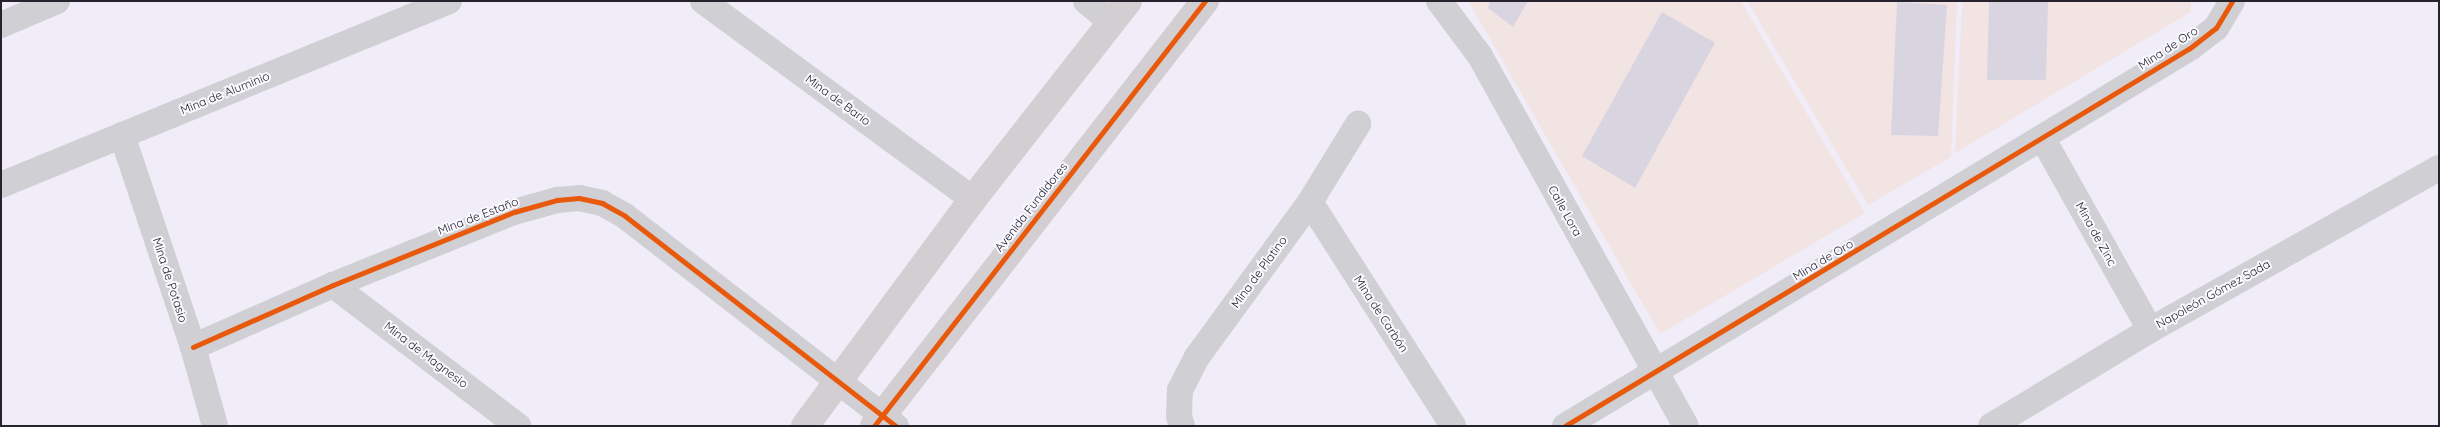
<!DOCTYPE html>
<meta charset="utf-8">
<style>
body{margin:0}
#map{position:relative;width:2440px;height:427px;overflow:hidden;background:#f0edf8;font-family:Quicksand,sans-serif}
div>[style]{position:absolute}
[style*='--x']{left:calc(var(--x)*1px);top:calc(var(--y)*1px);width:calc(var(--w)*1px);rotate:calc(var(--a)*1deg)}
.education>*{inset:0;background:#f2e4e3}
.building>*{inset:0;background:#d8d5e0}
.street>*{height:26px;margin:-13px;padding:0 13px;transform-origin:13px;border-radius:13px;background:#d0cfd3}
.secondary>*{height:28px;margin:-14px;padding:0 14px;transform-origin:14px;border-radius:14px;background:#d2ced2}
.cycleway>*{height:5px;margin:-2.5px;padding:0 2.5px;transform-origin:2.5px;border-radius:2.5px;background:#e8590c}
span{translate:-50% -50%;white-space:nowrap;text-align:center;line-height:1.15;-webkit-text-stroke:4px #faf9ff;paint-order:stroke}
.street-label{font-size:12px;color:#26232e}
.frame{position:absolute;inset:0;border:2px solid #26232e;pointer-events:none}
</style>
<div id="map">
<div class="education">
<div style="clip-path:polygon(1468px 1px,1741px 1px,1865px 213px,1660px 334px)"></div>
<div style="clip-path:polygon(1747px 1px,1957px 1px,1951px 157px,1868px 205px)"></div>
<div style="clip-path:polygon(1962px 1px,2191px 1px,2191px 12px,1955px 153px)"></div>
</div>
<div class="building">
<div style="clip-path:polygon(1490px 1px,1528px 1px,1513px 27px,1488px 8px)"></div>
<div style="clip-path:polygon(1989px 1px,2048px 1px,2046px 80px,1987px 80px)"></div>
<div style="clip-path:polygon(1897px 2px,1947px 5px,1938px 136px,1891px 135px)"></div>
<div style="clip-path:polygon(1662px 12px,1715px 43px,1635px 188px,1582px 156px)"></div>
</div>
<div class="street">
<div style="--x:703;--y:1;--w:335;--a:36.3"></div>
<div style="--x:1086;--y:1;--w:33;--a:40"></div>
<div style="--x:1439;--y:1;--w:69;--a:53.3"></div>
<div style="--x:1480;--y:56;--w:423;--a:60.9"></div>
<div style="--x:1;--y:25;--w:61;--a:-23.2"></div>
<div style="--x:122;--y:135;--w:224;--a:71.5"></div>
<div style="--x:193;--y:347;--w:82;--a:74.4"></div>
<div style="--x:2043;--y:139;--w:219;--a:60.7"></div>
<div style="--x:1;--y:185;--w:484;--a:-22.3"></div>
<div style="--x:1310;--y:202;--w:266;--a:57.4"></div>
<div style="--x:333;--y:285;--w:233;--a:37.3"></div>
<div style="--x:193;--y:347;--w:153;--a:-23.9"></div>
<div style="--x:333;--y:285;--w:195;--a:-22"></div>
<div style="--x:514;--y:212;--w:45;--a:-15.6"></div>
<div style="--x:557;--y:200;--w:22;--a:-5"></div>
<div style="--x:579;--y:198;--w:24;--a:12"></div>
<div style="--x:602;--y:203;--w:26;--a:29"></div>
<div style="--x:625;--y:216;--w:343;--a:37.8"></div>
<div style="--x:1182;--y:426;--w:10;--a:-107"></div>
<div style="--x:1179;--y:416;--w:26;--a:-88"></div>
<div style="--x:1180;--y:390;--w:37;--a:-63"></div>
<div style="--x:1197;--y:357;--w:192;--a:-53.9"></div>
<div style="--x:1310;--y:202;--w:92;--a:-58.4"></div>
<div style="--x:1565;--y:426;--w:730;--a:-31.17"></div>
<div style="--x:2190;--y:48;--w:33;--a:-38"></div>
<div style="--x:2216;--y:28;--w:31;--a:-59"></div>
<div style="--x:1991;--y:426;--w:186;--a:-31.1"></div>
<div style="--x:2150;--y:330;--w:331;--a:-29.3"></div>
</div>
<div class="secondary">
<div style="--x:805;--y:426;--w:282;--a:-53.5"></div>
<div style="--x:973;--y:199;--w:251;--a:-51.9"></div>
<div style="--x:874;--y:426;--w:539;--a:-52.09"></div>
</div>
<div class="cycleway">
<div style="--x:193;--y:347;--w:153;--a:-23.9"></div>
<div style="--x:333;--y:285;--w:195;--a:-22"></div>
<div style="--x:514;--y:212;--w:45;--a:-15.6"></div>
<div style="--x:557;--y:200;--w:22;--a:-5"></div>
<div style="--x:579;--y:198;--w:24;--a:12"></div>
<div style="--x:602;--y:203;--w:26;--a:29"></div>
<div style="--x:625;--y:216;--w:343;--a:37.8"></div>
<div style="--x:874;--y:426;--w:539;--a:-52.09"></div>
<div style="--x:1565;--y:426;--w:730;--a:-31.17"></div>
<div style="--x:2190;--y:48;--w:33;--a:-38"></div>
<div style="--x:2216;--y:28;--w:31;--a:-59"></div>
</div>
<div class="street-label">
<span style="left:2168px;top:48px;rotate:-33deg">Mina de Oro</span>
<span style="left:225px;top:93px;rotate:-22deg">Mina de Aluminio</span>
<span style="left:838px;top:100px;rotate:36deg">Mina de Bario</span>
<span style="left:1031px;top:207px;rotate:-52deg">Avenida Fundidores</span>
<span style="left:1565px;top:211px;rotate:61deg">Calle Lora</span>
<span style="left:478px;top:216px;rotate:-21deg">Mina de Estaño</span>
<span style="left:2096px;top:234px;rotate:61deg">Mina de Zinc</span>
<span style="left:1823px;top:260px;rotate:-31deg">Mina de Oro</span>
<span style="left:1259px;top:272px;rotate:-54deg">Mina de Platino</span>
<span style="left:170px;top:280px;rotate:72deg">Mina de Potasio</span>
<span style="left:2213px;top:294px;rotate:-29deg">Napoleón Gómez Sada</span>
<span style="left:1381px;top:314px;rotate:57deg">Mina de Carbón</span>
<span style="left:426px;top:355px;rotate:37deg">Mina de Magnesio</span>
</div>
<div class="frame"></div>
</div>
